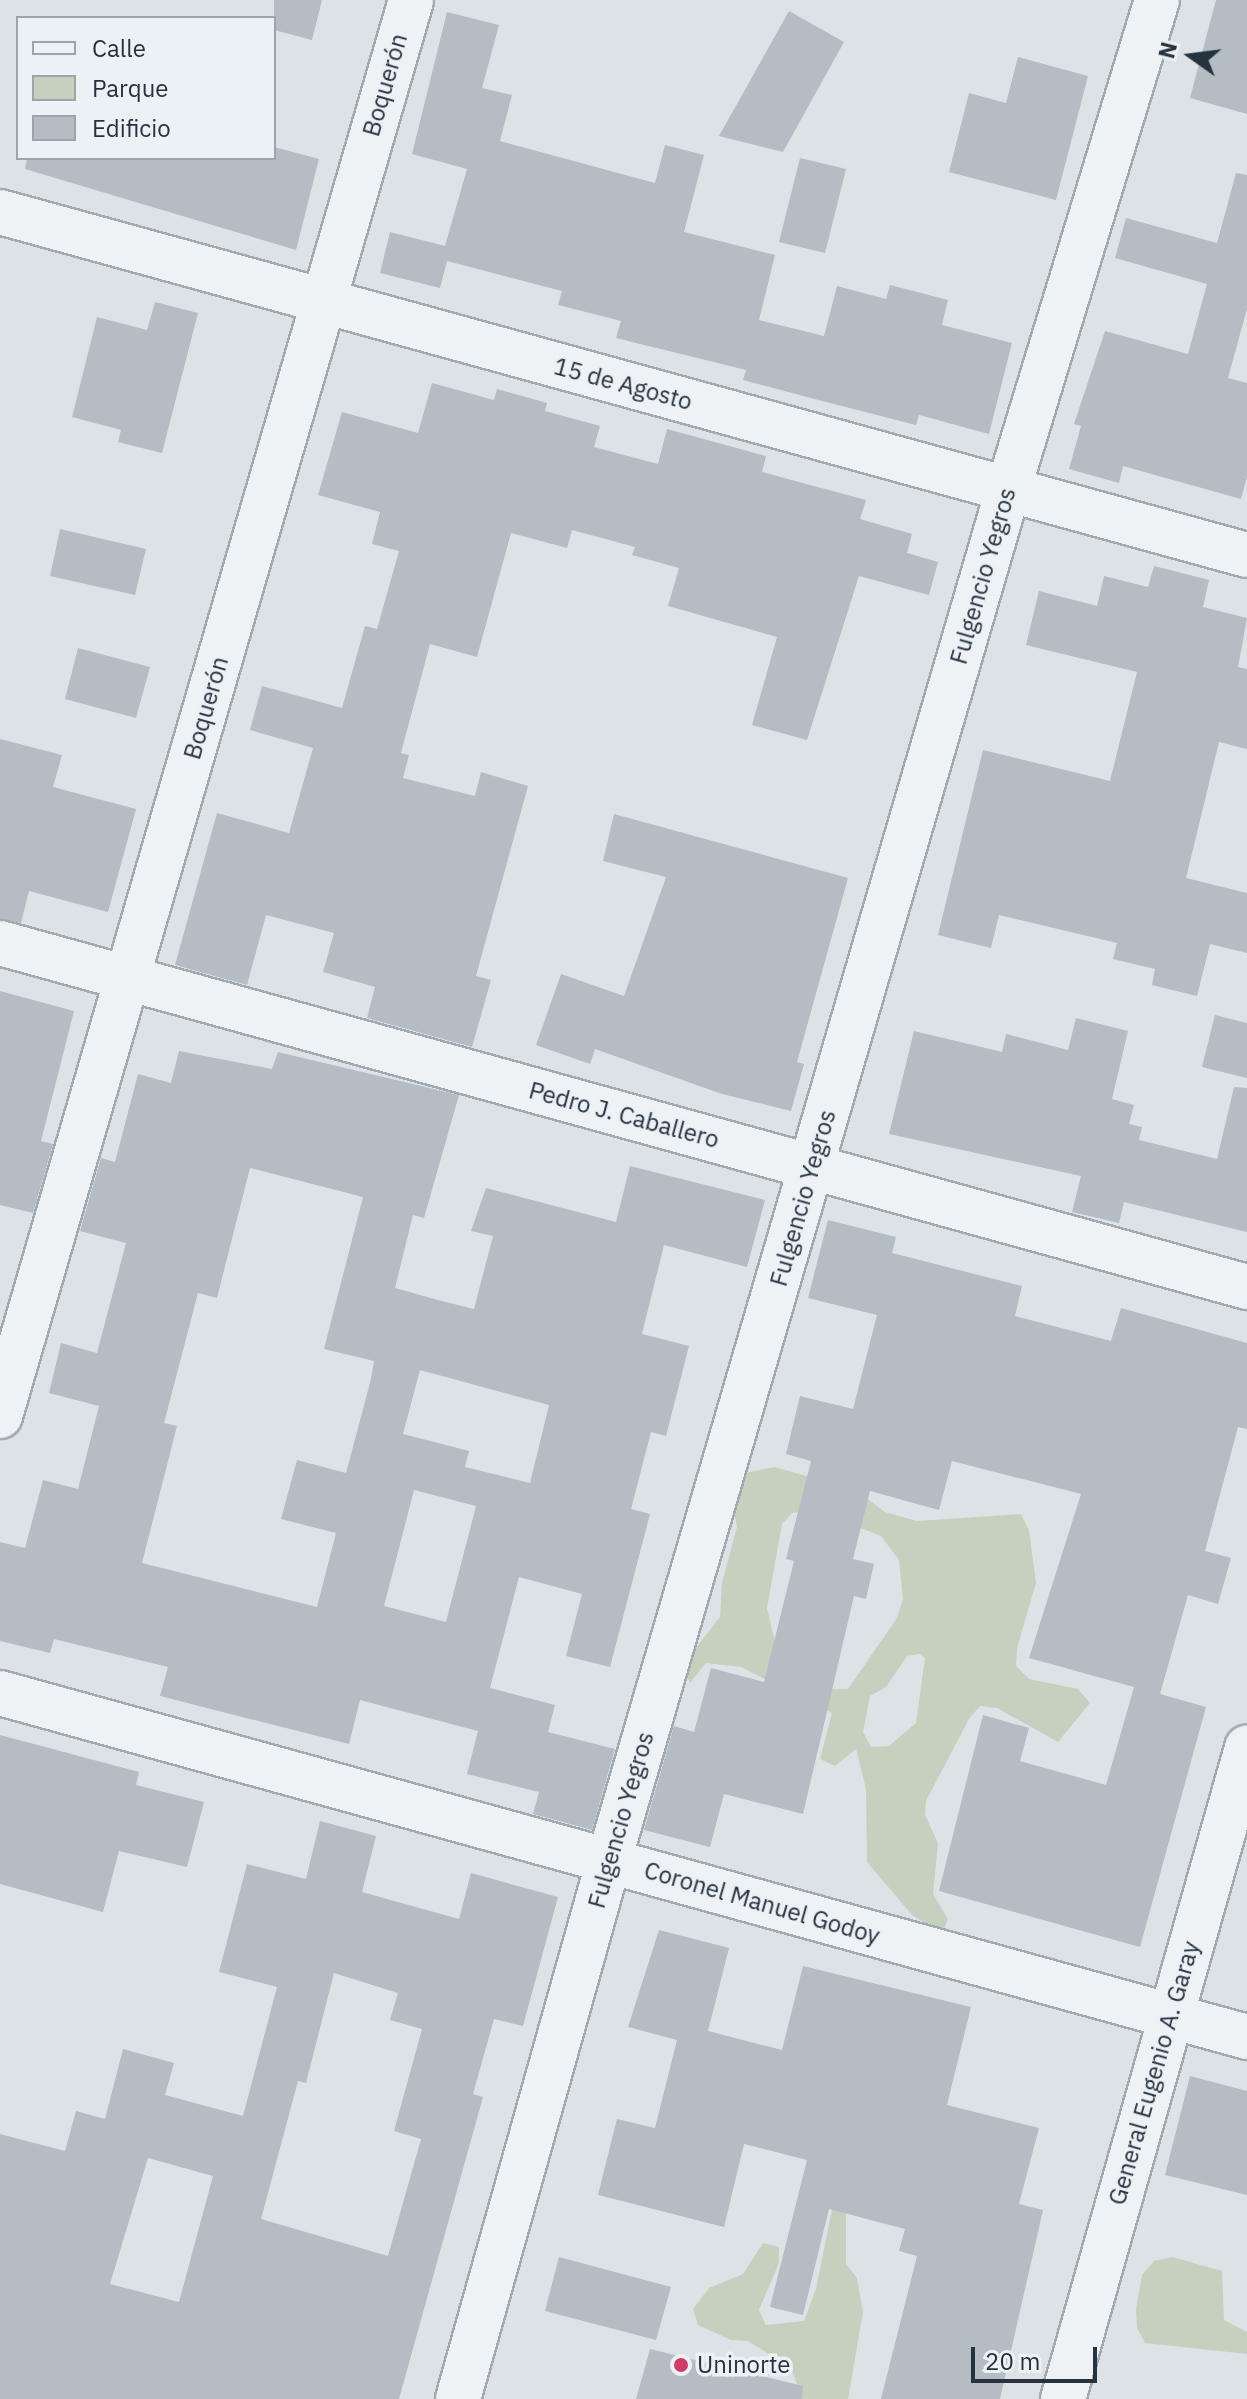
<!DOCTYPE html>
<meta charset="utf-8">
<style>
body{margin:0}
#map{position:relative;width:1247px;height:2399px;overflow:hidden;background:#dde2e7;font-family:"IBM Plex Sans",sans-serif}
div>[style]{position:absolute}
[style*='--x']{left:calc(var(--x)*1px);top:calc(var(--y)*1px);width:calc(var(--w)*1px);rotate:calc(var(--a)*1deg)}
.green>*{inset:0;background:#c5d1be}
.building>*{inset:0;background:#b4bcc4}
.roads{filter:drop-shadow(2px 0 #a2aab1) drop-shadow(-2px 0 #a2aab1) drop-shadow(0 2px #a2aab1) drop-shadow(0 -2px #a2aab1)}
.minor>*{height:44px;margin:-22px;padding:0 22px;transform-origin:22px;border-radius:22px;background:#eff2f5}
.dots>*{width:22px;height:22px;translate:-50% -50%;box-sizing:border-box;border:4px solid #ecf1f5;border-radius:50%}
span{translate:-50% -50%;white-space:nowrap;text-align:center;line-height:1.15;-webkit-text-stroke:7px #ecf1f5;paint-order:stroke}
.street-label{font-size:24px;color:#26323e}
.poi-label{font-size:24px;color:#26323e}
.left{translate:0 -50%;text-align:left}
.legend{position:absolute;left:16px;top:16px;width:260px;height:144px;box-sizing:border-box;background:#ecf1f5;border:2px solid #9da5ac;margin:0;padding:10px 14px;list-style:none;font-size:24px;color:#26323e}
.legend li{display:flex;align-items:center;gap:16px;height:40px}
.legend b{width:40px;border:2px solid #9da5ac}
.north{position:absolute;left:1151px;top:16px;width:80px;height:80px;-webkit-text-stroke:6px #ecf1f5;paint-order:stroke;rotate:284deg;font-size:22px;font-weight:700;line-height:32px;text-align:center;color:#26323e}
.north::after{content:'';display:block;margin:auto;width:28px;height:36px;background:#26323e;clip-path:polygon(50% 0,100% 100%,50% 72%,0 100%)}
.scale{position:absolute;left:971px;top:2347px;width:126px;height:36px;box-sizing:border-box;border:4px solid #26323e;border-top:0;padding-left:10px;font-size:24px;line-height:28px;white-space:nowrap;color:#26323e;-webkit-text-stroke:6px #ecf1f5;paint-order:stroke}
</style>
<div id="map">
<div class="green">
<div style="clip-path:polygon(evenodd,775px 1467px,857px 1491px,885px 1512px,917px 1521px,1021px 1514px,1029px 1530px,1036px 1583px,1017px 1648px,1016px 1666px,1029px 1679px,1078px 1689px,1090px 1703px,1058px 1742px,997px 1708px,980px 1706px,969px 1719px,926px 1801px,925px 1815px,938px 1843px,933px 1894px,948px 1919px,942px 1934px,912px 1915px,867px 1862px,866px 1789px,856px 1749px,835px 1766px,820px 1759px,832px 1713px,741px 1667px,706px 1663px,690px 1683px,687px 1676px,688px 1658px,720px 1617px,722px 1583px,737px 1527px,731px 1493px,735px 1475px,775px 1467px,815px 1510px,881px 1536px,899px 1560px,903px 1599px,897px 1618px,848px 1689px,827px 1689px,777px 1651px,767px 1608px,782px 1524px,792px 1513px,815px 1510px,775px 1467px,920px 1654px,925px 1658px,916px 1723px,889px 1746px,871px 1747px,863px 1732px,870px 1696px,886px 1687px,907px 1656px,920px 1654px)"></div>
<div style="clip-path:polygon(834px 2200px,846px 2213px,846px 2264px,857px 2278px,863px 2312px,848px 2399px,794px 2399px,798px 2387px,791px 2368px,748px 2341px,731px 2340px,698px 2325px,693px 2309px,709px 2288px,743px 2274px,763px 2243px,779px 2247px,779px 2263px,759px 2310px,766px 2325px,804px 2321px,816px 2289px)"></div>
<div style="clip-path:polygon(1172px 2257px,1222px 2271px,1224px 2320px,1247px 2332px,1247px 2354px,1145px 2343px,1137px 2328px,1136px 2309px,1142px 2275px,1154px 2261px)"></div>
</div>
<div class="building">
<div style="clip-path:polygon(274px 0,322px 0,312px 40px,274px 30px)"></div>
<div style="clip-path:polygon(1216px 0,1247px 0,1247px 114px,1190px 98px)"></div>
<div style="clip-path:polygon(789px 11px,844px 42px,783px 152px,719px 136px)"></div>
<div style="clip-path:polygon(447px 12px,499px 25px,482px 88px,512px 95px,500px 141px,655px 183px,665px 145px,704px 155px,684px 232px,775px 255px,759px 320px,824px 336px,837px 286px,886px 299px,890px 285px,948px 300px,942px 325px,1012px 343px,989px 434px,919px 415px,916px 425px,822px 401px,743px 380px,746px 370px,616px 338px,621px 321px,558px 305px,562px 291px,447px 261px,440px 288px,380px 273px,390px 232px,445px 246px,467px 169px,412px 154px)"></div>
<div style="clip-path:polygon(1018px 57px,1088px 76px,1056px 200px,949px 172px,969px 93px,1006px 103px)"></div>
<div style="clip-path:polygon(274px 147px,319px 159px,296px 250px,25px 169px,27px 158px,274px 158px)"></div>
<div style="clip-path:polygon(800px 158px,846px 169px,825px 253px,779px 242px)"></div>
<div style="clip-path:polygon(1236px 173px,1247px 175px,1247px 309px,1228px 378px,1247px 383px,1247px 477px,1241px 499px,1123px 466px,1119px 483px,1069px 469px,1081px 426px,1074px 424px,1105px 331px,1188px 354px,1207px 284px,1115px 258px,1126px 218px,1217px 243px)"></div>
<div style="clip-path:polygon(155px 302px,198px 313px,162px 453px,118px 442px,121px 430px,72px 417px,97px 317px,147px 330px)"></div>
<div style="clip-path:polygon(432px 383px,494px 400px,497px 389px,547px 403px,545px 411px,600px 426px,594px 447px,658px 464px,667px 429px,766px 456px,762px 472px,866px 500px,860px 519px,912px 534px,907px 553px,938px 562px,929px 595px,859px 576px,807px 740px,752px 725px,777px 637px,668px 606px,679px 568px,632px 555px,635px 547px,572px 530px,567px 548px,511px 533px,477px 657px,430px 644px,401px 753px,409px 755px,403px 778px,475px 796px,481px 772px,528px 786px,476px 976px,491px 980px,472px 1047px,367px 1018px,375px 987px,323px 972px,334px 933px,266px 915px,247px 985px,175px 965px,217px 813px,289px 833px,313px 748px,250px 730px,262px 686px,342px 708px,365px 626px,377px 629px,399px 551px,372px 544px,380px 512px,318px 495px,342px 412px,418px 433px)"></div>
<div style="clip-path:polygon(60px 529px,146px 549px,135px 595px,50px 576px)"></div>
<div style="clip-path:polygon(1154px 566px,1209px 580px,1203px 607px,1247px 618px,1238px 667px,1247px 669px,1247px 749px,1219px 742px,1186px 878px,1247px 893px,1247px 953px,1210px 944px,1197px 996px,1152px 985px,1155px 969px,1113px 959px,1117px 943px,999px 915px,991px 948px,938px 935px,983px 750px,1110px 781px,1137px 672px,1026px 645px,1039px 591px,1097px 606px,1104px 576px,1148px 587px)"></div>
<div style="clip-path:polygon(78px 648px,150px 667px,136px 718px,65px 699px)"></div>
<div style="clip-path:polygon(0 739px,62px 755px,53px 787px,136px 809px,108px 912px,29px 891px,21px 923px,0 919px)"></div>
<div style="clip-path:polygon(614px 814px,848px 878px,797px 1062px,804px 1064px,791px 1111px,722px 1094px,595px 1049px,590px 1064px,536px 1045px,561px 974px,624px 996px,666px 877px,603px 861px)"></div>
<div style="clip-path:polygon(0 991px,74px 1011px,41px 1141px,53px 1144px,33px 1213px,0 1205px)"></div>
<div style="clip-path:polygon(1215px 1015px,1247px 1023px,1247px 1078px,1202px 1067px)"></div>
<div style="clip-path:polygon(1076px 1018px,1128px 1031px,1112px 1099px,1134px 1105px,1129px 1124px,1142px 1127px,1139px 1140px,1217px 1159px,1234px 1087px,1247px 1088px,1247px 1232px,1124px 1202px,1119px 1223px,1072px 1212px,1081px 1176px,889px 1134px,914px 1031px,1002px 1052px,1006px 1034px,1068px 1050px)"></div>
<div style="clip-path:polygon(evenodd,179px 1051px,272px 1069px,278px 1052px,459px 1095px,424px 1218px,413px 1215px,395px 1288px,438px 1300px,474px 1309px,493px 1236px,471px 1231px,486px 1188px,616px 1222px,630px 1166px,765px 1200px,747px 1267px,664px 1245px,642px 1334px,689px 1346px,666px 1436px,651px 1432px,631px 1509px,650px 1514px,610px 1667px,566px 1656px,582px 1594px,519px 1577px,490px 1688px,555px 1705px,548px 1732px,615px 1749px,592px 1830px,533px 1814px,539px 1792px,467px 1774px,478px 1731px,360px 1700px,349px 1744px,160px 1696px,168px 1667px,54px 1639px,50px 1653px,0 1641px,0 1542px,25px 1548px,43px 1480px,78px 1489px,99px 1406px,49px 1393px,61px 1343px,97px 1353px,126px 1243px,80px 1231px,101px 1158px,115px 1162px,138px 1074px,171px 1083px,179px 1051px,250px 1168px,363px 1197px,324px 1349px,374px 1361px,371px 1379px,346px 1473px,297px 1460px,281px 1519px,336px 1533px,317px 1607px,142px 1563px,177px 1426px,164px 1423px,198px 1293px,217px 1298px,250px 1168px,179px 1051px,420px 1370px,549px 1405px,530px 1483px,465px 1467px,469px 1451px,403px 1434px,420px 1370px,179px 1051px,414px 1490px,476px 1506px,446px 1622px,384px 1606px,414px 1490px)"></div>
<div style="clip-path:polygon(828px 1220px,896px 1237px,892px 1253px,1022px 1286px,1015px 1316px,1111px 1341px,1121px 1308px,1247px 1343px,1247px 1429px,1238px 1427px,1205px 1551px,1231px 1558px,1218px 1604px,1188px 1595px,1160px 1694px,1206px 1707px,1140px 1947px,939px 1891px,983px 1715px,1029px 1728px,1020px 1761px,1106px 1785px,1134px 1687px,1029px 1658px,1081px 1494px,952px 1461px,939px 1510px,870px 1491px,853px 1559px,874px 1564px,866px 1599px,854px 1596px,803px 1814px,724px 1794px,710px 1847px,644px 1830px,674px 1726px,694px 1732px,711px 1668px,764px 1682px,794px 1561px,786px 1559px,811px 1461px,786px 1454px,800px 1396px,853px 1409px,877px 1315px,808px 1298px)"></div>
<div style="clip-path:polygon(0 1735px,139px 1772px,136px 1785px,204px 1802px,187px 1867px,119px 1851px,103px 1912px,0 1884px)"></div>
<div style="clip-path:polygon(evenodd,320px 1821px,376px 1836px,362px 1892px,459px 1919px,471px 1873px,558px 1897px,523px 2026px,494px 2019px,473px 2094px,483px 2097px,399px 2399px,0 2399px,0 2134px,65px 2151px,76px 2111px,105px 2119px,123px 2049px,174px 2063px,165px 2095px,243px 2116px,277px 1987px,219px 1972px,247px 1864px,306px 1879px,320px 1821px,334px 1973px,398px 1993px,390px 2020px,422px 2029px,394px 2131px,421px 2139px,388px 2256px,261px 2219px,298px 2081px,306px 2083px,334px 1973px,320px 1821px,148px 2158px,213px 2176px,179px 2302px,110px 2284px,148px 2158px)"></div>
<div style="clip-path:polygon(659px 1930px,729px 1948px,708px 2031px,782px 2050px,803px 1966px,971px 2007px,947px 2105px,1039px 2128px,1019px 2204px,1043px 2210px,1000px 2399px,881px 2399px,917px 2256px,899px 2251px,905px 2229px,829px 2209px,803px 2315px,770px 2307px,807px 2160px,744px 2144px,724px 2227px,598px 2195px,617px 2119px,655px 2128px,677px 2040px,628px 2027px)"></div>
<div style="clip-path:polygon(1190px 2076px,1247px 2091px,1247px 2195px,1165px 2175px)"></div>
<div style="clip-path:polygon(559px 2257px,671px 2287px,656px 2340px,545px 2311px)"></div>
<div style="clip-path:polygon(650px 2349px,803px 2386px,802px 2399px,636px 2399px)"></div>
</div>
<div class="roads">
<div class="minor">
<div style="--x:0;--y:212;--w:1293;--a:15.38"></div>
<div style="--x:0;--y:943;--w:1294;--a:15.42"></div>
<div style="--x:0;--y:1416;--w:1474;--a:-73.81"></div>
<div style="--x:0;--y:1693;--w:1294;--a:15.42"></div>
<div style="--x:458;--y:2399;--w:560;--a:-74.35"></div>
<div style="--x:609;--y:1860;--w:1427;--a:-73.76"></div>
<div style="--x:1008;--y:490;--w:512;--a:-73.09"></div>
<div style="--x:1063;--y:2399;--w:677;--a:-74.22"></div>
</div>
</div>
<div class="dots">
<div style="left:681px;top:2365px;background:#d03d67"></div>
</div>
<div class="street-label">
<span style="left:385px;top:85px;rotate:-74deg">Boquerón</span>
<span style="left:623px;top:384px;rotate:15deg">15 de Agosto</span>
<span style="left:983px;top:576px;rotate:-74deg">Fulgencio Yegros</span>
<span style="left:206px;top:708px;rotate:-74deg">Boquerón</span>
<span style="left:624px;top:1115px;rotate:15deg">Pedro J. Caballero</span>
<span style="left:803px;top:1198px;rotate:-74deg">Fulgencio Yegros</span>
<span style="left:621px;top:1820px;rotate:-74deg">Fulgencio Yegros</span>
<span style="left:762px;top:1903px;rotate:16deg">Coronel Manuel Godoy</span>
<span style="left:1154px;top:2073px;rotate:-74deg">General Eugenio A. Garay</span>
</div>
<div class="poi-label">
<span class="left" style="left:697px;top:2365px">Uninorte</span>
</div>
<ul class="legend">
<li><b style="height:10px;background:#eff2f5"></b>Calle</li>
<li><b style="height:22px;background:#c5d1be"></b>Parque</li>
<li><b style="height:22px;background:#b4bcc4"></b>Edificio</li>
</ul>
<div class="north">N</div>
<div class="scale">20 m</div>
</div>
